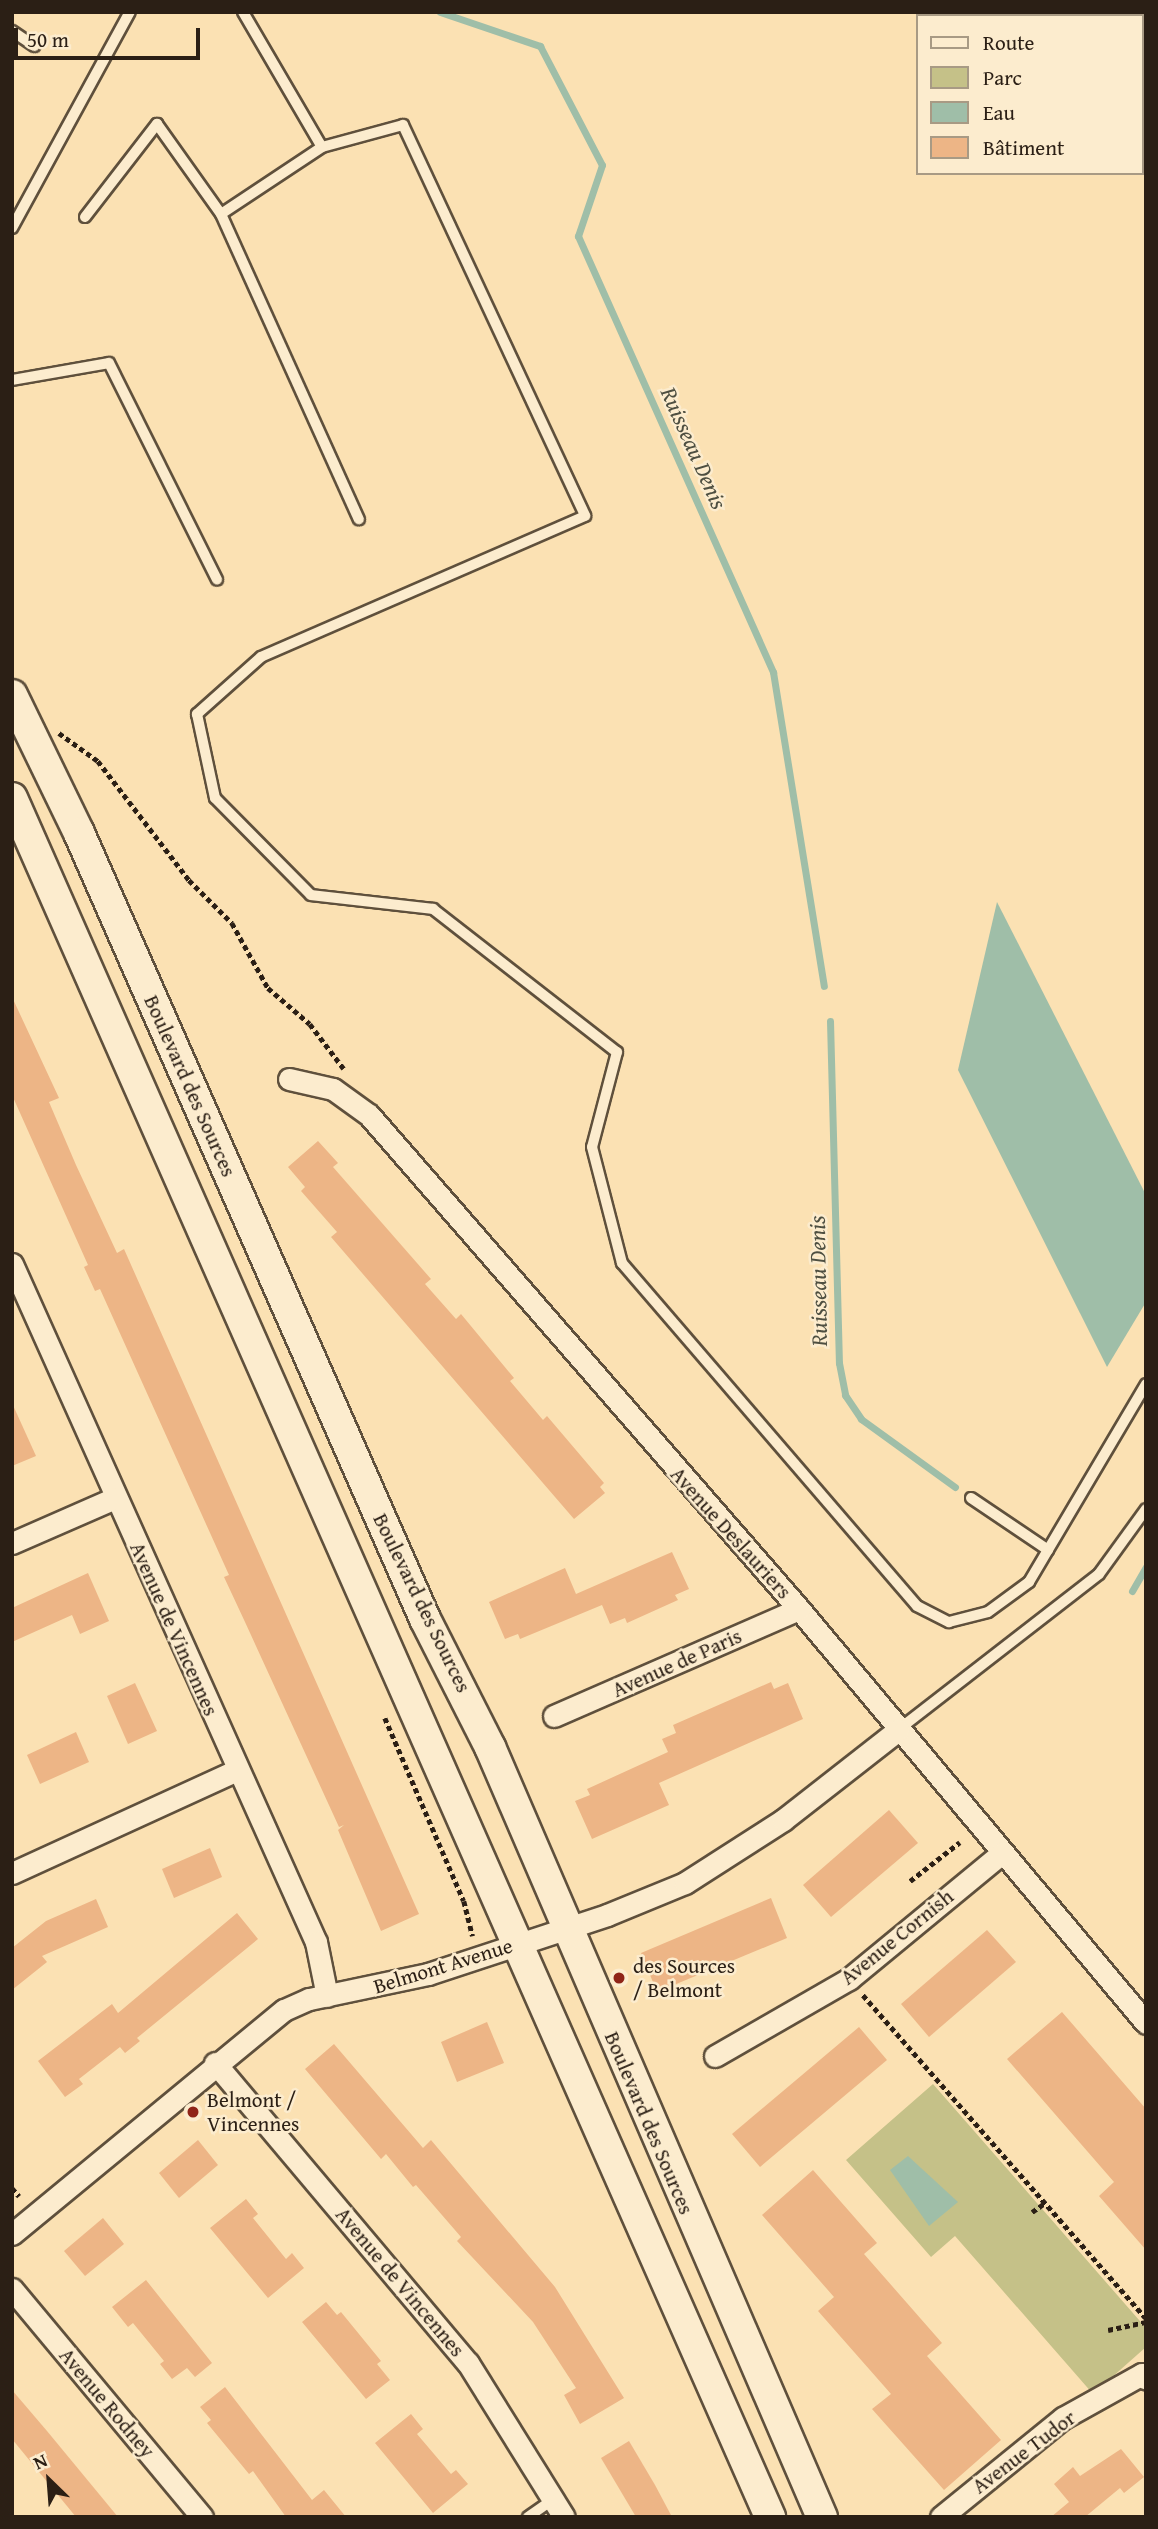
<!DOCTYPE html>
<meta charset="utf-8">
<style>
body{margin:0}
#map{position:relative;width:1158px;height:2529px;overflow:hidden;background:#fbe1b3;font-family:"Gentium Book Plus",serif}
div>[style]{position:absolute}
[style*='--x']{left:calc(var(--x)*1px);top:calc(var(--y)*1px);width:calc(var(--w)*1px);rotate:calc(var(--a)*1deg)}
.green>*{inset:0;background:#c5c188}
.water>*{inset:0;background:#9fbea8}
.stream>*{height:7px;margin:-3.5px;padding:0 3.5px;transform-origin:3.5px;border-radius:3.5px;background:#9fbea8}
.building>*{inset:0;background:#edb586}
.path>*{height:4.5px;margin-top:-2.25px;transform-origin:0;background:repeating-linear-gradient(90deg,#2b1f15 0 5px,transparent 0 8.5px)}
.roads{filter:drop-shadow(2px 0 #5f503c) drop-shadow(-2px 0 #5f503c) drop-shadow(0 2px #5f503c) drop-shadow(0 -2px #5f503c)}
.service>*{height:10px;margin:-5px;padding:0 5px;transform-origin:5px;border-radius:5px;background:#fcecce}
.minor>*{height:21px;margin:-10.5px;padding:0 10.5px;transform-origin:10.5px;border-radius:10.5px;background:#fcecce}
.secondary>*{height:30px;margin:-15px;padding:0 15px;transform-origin:15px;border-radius:15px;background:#fcecce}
.dots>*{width:19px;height:19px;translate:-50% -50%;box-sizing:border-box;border:4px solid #fcecce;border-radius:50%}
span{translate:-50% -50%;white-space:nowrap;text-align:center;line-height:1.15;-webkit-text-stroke:5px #fcecce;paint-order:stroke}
.street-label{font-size:21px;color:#2b1f15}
.poi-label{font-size:21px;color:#2b1f15}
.left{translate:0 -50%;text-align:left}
.water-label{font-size:23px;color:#4e4f41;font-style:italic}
.frame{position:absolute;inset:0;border:14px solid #2b1f15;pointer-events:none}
.legend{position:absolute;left:916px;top:14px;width:228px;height:161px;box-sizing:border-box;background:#fcecce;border:2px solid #a89a84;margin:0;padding:9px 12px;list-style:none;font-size:21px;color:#2b1f15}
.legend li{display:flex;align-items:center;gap:14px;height:35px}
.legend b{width:35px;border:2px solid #a89a84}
.north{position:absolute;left:14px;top:2445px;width:70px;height:70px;-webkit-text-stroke:5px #fcecce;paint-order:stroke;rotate:335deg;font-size:19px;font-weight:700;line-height:28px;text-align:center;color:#2b1f15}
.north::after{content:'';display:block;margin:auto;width:24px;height:32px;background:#2b1f15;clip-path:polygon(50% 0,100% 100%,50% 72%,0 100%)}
.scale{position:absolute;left:14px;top:28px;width:186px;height:32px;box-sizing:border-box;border:4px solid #2b1f15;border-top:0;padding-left:9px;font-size:21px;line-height:24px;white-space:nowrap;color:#2b1f15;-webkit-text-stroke:5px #fcecce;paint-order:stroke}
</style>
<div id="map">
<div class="green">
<div style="clip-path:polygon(933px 2084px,1146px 2328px,1146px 2347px,1093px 2394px,955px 2236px,931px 2257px,846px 2160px)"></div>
</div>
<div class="water">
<div style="clip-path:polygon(997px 902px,1146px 1195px,1146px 1302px,1107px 1367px,958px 1070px)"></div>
<div style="clip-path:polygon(908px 2156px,958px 2202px,929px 2226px,890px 2170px)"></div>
</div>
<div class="stream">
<div style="--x:440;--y:12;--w:106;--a:18.8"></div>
<div style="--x:540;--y:46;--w:134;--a:62.5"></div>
<div style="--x:602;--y:165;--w:75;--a:108.7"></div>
<div style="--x:578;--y:236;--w:478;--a:65.9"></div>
<div style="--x:773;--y:672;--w:318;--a:80.8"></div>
<div style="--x:830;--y:1021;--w:342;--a:88.5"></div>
<div style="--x:839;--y:1363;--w:33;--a:79"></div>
<div style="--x:845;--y:1395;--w:29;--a:56"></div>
<div style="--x:861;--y:1419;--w:116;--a:35.9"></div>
<div style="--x:1132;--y:1591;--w:28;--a:-60"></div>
</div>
<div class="building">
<div style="clip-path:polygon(12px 997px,59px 1098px,49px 1102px,76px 1165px,117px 1253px,124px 1249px,419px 1914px,381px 1931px,338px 1830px,344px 1825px,339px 1827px,245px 1622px,224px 1577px,229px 1575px,100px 1289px,95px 1291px,84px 1267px,88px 1265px,12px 1095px)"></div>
<div style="clip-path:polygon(318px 1141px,338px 1163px,333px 1167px,431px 1279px,425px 1284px,456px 1319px,461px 1314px,514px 1378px,510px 1381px,543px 1420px,547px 1416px,604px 1483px,600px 1487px,605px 1493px,574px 1519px,331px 1237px,337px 1232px,301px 1191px,305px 1187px,288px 1167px)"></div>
<div style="clip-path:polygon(12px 1403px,36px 1456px,12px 1466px)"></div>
<div style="clip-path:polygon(672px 1552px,689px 1589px,675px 1595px,678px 1600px,627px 1623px,625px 1618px,610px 1624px,602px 1605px,520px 1639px,518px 1634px,505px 1639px,489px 1602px,565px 1568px,576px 1594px)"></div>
<div style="clip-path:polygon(88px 1573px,109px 1621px,80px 1634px,72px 1615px,12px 1642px,12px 1608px)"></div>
<div style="clip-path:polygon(771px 1682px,774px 1689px,788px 1683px,803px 1719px,659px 1783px,669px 1805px,592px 1839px,575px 1801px,590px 1795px,587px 1789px,668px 1752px,662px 1739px,676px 1733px,673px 1725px)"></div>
<div style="clip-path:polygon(135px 1683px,157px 1731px,128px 1744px,107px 1696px)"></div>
<div style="clip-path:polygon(76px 1732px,89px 1762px,40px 1784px,27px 1755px)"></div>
<div style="clip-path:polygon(889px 1810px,918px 1843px,831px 1917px,803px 1885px)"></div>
<div style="clip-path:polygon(210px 1848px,222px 1877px,174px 1898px,162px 1869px)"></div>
<div style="clip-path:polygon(771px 1898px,787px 1938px,657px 1992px,641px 1953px)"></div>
<div style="clip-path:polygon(96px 1899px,108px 1927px,42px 1956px,47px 1962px,12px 1990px,12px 1948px,46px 1921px)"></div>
<div style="clip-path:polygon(237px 1913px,258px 1939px,137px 2038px,140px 2041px,125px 2053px,120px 2047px,79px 2079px,83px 2084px,65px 2097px,38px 2061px,112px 2004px,118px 2013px)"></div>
<div style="clip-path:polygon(987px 1930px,1016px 1962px,929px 2037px,901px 2004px)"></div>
<div style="clip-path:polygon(1062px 2012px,1146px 2109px,1146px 2250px,1099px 2196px,1114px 2182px,1007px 2059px)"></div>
<div style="clip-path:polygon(487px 2022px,504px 2063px,457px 2082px,441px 2042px)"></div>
<div style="clip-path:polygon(859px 2027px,887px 2060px,760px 2167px,732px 2134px)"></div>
<div style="clip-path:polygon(334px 2044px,423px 2148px,431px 2140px,555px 2287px,624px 2398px,580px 2424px,564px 2395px,576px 2388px,533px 2322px,457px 2241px,461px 2237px,416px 2185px,413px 2187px,386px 2154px,381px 2159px,305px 2069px)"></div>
<div style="clip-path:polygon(198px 2140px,218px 2165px,179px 2198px,159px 2173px)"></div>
<div style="clip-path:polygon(813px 2170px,877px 2243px,864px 2254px,942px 2343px,927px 2356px,1001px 2440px,944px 2490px,872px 2409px,891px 2394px,818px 2311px,834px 2297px,762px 2215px)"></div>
<div style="clip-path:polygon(246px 2199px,258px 2214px,253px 2218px,286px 2259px,292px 2253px,304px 2268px,268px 2298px,210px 2228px)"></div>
<div style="clip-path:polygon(103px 2218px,124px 2244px,85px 2276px,64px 2251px)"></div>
<div style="clip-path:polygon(146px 2280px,212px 2363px,195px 2377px,187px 2368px,172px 2379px,160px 2364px,164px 2361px,133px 2323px,128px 2327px,112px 2307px)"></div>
<div style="clip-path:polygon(326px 2302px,337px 2315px,341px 2312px,381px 2361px,377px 2364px,390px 2380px,366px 2399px,302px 2322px)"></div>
<div style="clip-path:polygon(225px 2387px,312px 2500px,324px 2490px,346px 2517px,286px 2517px,253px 2471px,249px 2474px,207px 2423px,211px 2420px,200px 2407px)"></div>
<div style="clip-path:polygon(12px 2390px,47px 2431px,118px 2517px,76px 2517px,12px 2439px)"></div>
<div style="clip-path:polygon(411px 2414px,423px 2429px,417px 2434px,451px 2474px,456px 2470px,468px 2484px,433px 2513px,375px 2443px)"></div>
<div style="clip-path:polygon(629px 2441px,655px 2485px,672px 2517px,636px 2517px,601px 2458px)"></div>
<div style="clip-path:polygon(1121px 2449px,1144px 2477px,1124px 2493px,1120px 2488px,1085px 2517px,1051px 2517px,1069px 2502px,1054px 2484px,1073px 2467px,1080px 2476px)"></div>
</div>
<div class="path">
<div style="--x:59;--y:733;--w:48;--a:35.7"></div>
<div style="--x:98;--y:761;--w:150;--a:52.6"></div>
<div style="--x:189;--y:880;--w:61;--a:45"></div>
<div style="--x:232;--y:923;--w:74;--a:61"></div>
<div style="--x:268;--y:988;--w:55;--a:40.6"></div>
<div style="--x:310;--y:1024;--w:56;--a:52.9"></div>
<div style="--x:385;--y:1718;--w:199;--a:66.7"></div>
<div style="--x:464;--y:1901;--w:36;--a:76"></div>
<div style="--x:910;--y:1881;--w:63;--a:-38"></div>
<div style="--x:863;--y:1995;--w:429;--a:48.8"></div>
<div style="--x:12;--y:2188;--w:11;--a:49"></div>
<div style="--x:1032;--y:2212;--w:16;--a:-35"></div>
<div style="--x:1108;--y:2330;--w:39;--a:-12"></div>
</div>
<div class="roads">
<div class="service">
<div style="--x:243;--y:12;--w:156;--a:59.7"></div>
<div style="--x:322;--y:147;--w:84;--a:-15.2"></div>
<div style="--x:403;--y:125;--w:431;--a:65"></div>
<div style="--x:585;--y:516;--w:353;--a:156.5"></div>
<div style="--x:261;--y:657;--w:86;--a:138.3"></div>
<div style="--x:197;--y:714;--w:86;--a:77.9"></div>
<div style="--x:215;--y:798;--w:136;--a:45.3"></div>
<div style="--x:311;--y:895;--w:123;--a:6.5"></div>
<div style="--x:433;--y:909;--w:233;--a:37.9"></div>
<div style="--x:617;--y:1052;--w:98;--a:104.7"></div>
<div style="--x:592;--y:1147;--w:120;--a:75.5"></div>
<div style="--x:622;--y:1263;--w:452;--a:49.3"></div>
<div style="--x:917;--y:1606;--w:36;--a:27"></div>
<div style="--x:949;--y:1622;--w:40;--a:-14.4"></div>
<div style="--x:988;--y:1612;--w:51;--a:-36.2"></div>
<div style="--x:1029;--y:1582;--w:230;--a:-59.4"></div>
<div style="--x:12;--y:31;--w:27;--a:34"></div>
<div style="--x:322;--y:147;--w:121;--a:146.4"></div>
<div style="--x:221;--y:214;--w:335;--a:65.7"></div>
<div style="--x:85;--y:217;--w:118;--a:-52.3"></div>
<div style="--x:157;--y:124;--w:110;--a:54.6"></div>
<div style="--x:12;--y:228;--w:246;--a:-61.4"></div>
<div style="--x:12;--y:380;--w:98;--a:-9.9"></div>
<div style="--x:109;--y:363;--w:242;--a:63.5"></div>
<div style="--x:971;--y:1498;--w:93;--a:34"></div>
<div style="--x:898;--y:1730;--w:254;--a:-37.8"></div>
<div style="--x:1099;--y:1574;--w:80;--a:-54.1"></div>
<div style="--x:528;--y:2517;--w:32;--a:-35"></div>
</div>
<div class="minor">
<div style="--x:289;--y:1079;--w:45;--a:12.8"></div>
<div style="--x:333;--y:1089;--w:44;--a:35.8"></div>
<div style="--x:369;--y:1115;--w:655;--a:48.96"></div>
<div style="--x:799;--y:1609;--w:540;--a:50.03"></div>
<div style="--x:12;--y:1264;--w:743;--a:65.85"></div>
<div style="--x:316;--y:1942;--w:55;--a:78.5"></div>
<div style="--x:12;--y:1543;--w:112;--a:-23.6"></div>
<div style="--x:554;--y:1716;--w:267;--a:-23.6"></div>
<div style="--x:12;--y:1873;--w:247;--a:-24.6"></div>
<div style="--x:715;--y:2056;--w:155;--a:-29.9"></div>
<div style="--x:849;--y:1979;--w:198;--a:-39.5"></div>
<div style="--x:215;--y:2063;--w:392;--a:49.9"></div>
<div style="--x:468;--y:2363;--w:181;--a:58.1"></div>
<div style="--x:12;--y:2234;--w:352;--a:-39.5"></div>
<div style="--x:284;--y:2010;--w:27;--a:-24"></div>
<div style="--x:309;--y:1999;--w:122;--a:-11.9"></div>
<div style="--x:428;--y:1974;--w:188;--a:-18.2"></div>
<div style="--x:607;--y:1915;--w:84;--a:-22.3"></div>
<div style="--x:685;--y:1883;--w:117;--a:-32.7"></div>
<div style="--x:783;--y:1820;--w:146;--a:-38"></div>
<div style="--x:12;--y:2289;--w:297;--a:50.2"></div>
<div style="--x:941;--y:2517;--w:157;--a:-39.1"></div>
<div style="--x:1063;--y:2418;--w:90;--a:-29.1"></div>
<div style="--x:1142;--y:2374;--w:6;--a:51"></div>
</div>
<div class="secondary">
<div style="--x:12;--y:695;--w:153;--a:64.1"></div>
<div style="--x:79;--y:833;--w:859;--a:66.24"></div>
<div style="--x:425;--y:1619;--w:144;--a:63.1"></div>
<div style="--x:490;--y:1747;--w:839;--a:66.68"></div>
<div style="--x:12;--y:798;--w:1879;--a:66.2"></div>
</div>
</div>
<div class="dots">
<div style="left:619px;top:1978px;background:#8f2418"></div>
<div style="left:193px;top:2112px;background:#8f2418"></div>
</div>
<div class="street-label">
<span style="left:190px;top:1086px;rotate:66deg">Boulevard des Sources</span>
<span style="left:731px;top:1533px;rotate:48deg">Avenue Deslauriers</span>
<span style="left:422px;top:1603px;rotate:64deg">Boulevard des Sources</span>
<span style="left:174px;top:1629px;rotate:66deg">Avenue de Vincennes</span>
<span style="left:677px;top:1663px;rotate:-24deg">Avenue de Paris</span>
<span style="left:897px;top:1937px;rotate:-39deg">Avenue Cornish</span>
<span style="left:443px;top:1966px;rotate:-17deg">Belmont Avenue</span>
<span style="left:649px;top:2123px;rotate:67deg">Boulevard des Sources</span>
<span style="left:400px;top:2282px;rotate:50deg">Avenue de Vincennes</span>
<span style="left:107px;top:2403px;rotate:50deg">Avenue Rodney</span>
<span style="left:1024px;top:2452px;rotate:-37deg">Avenue Tudor</span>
</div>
<div class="poi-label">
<span class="left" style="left:633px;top:1978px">des Sources<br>/ Belmont</span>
<span class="left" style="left:207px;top:2112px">Belmont /<br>Vincennes</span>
</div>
<div class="water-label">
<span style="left:694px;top:448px;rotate:66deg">Ruisseau Denis</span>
<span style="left:818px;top:1281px;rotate:-91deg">Ruisseau Denis</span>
</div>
<div class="frame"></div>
<ul class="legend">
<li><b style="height:9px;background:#fcecce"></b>Route</li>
<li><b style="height:19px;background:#c5c188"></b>Parc</li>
<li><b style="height:19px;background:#9fbea8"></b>Eau</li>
<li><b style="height:19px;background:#edb586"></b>Bâtiment</li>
</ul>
<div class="north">N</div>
<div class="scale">50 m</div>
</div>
